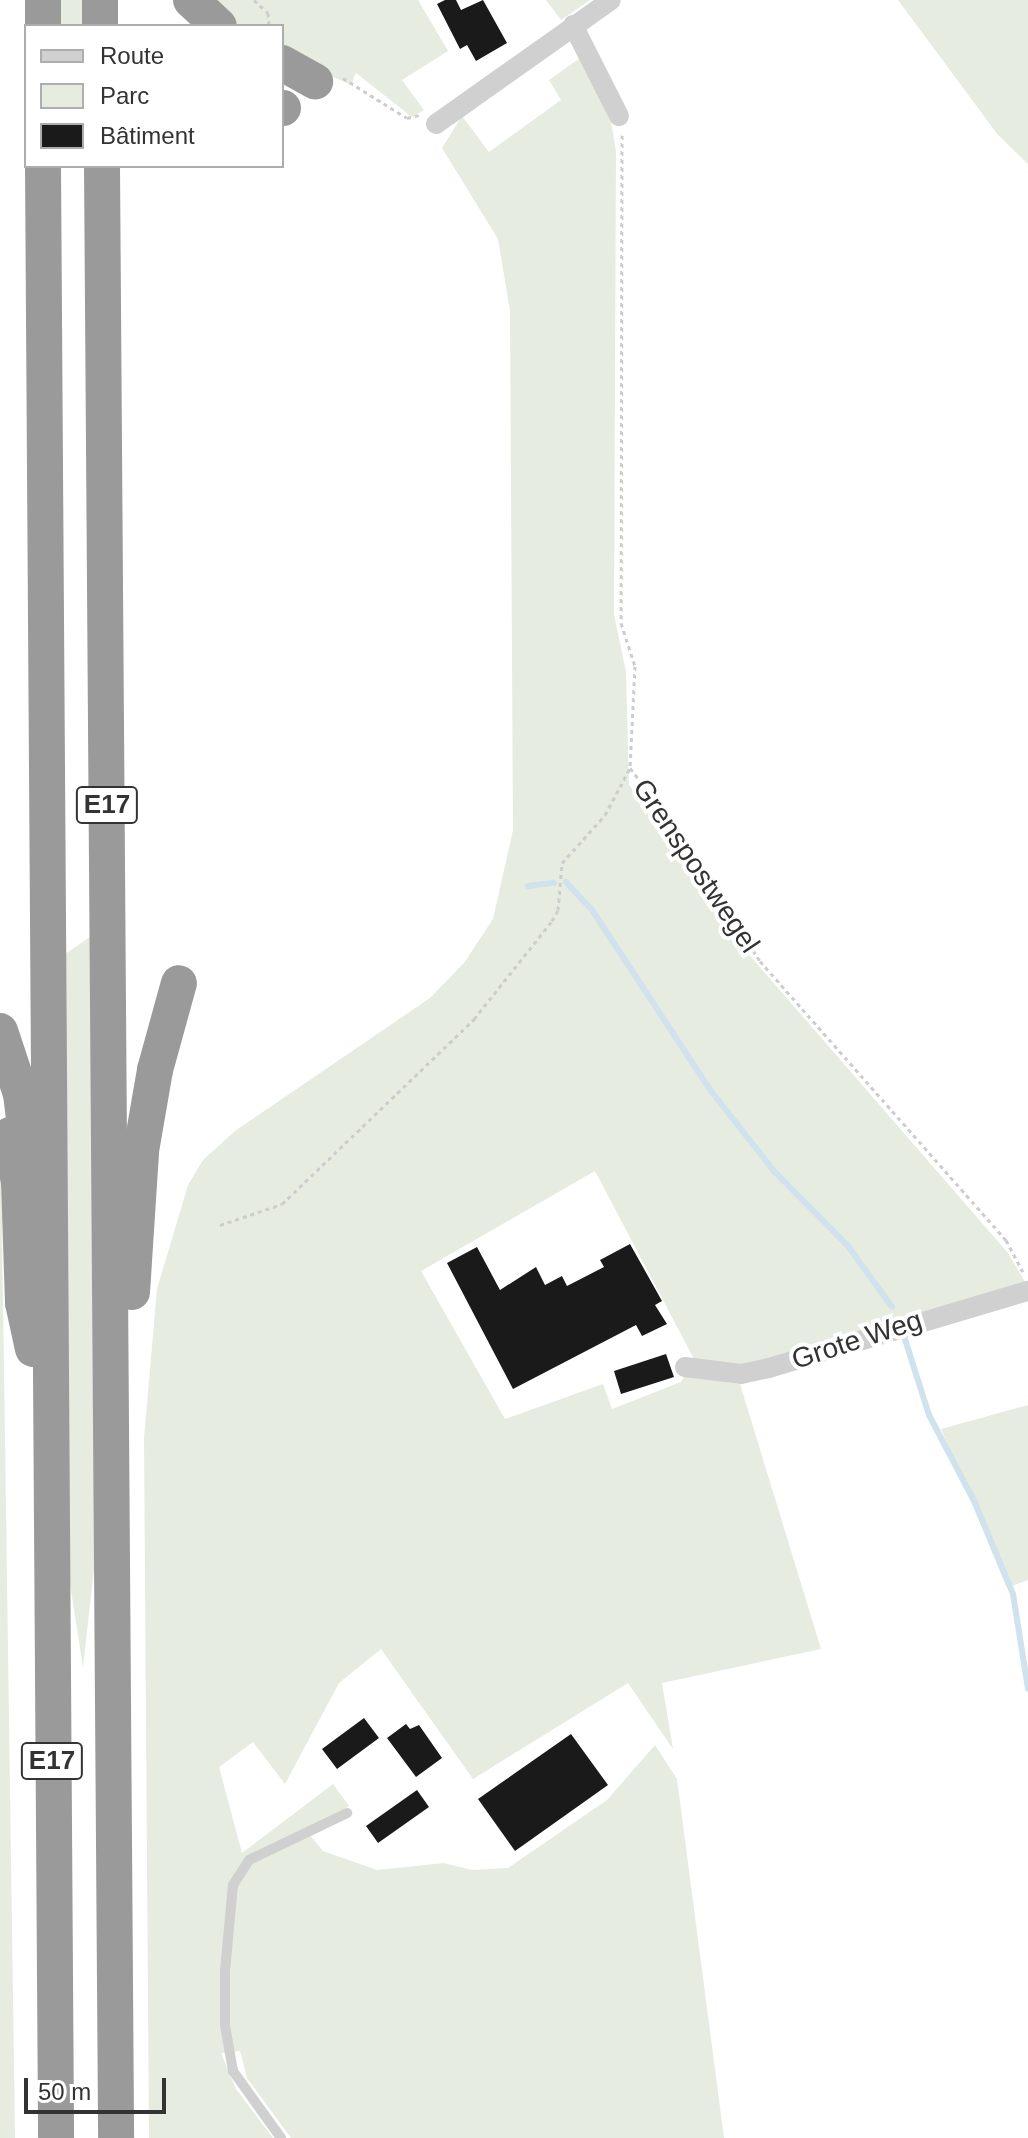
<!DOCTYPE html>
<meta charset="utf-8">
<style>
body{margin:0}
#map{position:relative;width:1028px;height:2138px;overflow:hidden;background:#fff;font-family:Helvetica,sans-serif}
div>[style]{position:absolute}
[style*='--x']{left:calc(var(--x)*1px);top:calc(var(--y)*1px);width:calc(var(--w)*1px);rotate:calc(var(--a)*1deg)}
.green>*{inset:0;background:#e6ecdf}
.stream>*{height:6px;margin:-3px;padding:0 3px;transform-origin:3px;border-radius:3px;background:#cfe2ee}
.building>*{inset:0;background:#1a1a1a}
.path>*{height:3px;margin-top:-1.5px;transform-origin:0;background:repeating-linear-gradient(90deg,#cdcdcd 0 4px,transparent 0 8px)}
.lane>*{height:10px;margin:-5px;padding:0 5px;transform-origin:5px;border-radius:5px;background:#d0d0d0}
.street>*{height:20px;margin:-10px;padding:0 10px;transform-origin:10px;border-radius:10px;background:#d0d0d0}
.highway>*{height:36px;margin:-18px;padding:0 18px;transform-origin:18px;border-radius:18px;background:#9a9a9a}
span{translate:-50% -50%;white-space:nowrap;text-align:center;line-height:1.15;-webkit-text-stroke:8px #fff;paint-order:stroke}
.shield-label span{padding:2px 6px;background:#fff;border:2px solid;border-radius:6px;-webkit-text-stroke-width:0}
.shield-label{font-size:26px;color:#333;font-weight:700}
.street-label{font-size:28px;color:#333}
.legend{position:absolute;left:24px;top:24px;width:260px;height:144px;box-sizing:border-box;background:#fff;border:2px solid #adadad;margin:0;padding:10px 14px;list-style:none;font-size:24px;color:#333}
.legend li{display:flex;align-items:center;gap:16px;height:40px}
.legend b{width:40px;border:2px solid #adadad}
.scale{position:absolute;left:24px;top:2078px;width:142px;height:36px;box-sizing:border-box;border:4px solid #333;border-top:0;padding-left:10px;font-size:24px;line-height:28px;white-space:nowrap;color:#333;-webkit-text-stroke:6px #fff;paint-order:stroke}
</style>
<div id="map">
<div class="green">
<div style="clip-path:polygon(57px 0,87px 0,87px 26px,57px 26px)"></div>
<div style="clip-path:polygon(210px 0,418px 0,448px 51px,402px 80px,424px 110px,412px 117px,356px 73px,351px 85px,282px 54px,282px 26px,235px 26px)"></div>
<div style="clip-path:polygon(546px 0,590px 0,561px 20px)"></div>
<div style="clip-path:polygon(898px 0,1028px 0,1028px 164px,998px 135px)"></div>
<div style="clip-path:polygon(580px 58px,611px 122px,616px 151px,614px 614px,626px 672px,629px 785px,672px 836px,745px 950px,1008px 1253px,1028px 1287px,749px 1370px,694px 1359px,595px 1171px,421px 1271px,505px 1419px,603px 1384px,612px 1409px,681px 1382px,685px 1375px,740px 1384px,821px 1649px,662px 1683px,673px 1749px,628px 1683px,473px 1779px,381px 1649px,339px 1683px,285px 1784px,253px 1742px,219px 1767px,242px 1853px,333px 1784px,349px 1806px,309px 1834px,323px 1851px,377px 1870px,444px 1863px,472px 1870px,508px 1868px,607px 1800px,655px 1745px,677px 1779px,724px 2138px,291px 2138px,247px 2078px,240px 2051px,221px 2053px,236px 2089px,273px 2138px,149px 2138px,144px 1438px,157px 1289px,188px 1185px,203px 1160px,235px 1131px,430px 998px,464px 963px,493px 919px,513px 830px,510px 311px,498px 239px,442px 148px,462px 116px,489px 152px,561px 100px,549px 80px)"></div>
<div style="clip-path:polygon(99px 931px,97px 1542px,83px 1667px,70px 1584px,62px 956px)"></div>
<div style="clip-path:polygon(0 1156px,1px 1162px,15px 2138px,0 2138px)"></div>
<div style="clip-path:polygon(1028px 1405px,1028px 1580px,1007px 1588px,941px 1429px)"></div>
</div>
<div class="stream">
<div style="--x:566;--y:882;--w:38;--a:47"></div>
<div style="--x:592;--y:910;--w:217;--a:56.7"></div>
<div style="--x:711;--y:1091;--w:102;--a:51.8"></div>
<div style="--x:774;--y:1171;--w:105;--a:45.4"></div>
<div style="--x:848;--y:1246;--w:75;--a:54.2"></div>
<div style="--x:528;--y:886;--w:26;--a:-7"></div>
<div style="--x:903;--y:1333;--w:86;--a:72.4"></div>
<div style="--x:929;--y:1415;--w:99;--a:62.4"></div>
<div style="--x:975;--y:1503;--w:99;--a:67.3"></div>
<div style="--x:1013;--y:1594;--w:96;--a:81"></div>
</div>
<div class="building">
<div style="clip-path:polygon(445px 0,456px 0,461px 10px,483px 0,507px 43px,476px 61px,467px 45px,460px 49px,437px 4px)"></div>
<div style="clip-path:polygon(630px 1244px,662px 1301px,655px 1305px,667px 1324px,642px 1336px,636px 1325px,513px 1389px,447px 1263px,477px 1247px,500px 1290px,536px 1267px,545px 1285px,562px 1276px,567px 1286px,604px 1267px,600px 1260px)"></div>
<div style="clip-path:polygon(666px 1354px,674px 1377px,621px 1394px,614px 1371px)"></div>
<div style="clip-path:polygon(364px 1718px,379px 1738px,337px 1769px,322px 1749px)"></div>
<div style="clip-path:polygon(406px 1724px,410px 1729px,419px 1725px,442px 1758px,416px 1777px,387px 1738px)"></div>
<div style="clip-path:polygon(571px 1734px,608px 1785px,515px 1851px,478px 1799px)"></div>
<div style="clip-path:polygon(417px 1790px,429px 1807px,378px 1843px,366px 1826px)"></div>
</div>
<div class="path">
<div style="--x:254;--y:0;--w:19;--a:43"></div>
<div style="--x:268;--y:13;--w:13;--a:86"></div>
<div style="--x:343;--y:78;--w:75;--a:32"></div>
<div style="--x:407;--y:118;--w:12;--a:-14"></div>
<div style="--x:622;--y:135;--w:488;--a:90.1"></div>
<div style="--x:621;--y:623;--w:45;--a:72"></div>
<div style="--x:635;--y:666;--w:102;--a:92.8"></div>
<div style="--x:630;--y:768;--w:52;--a:52"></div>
<div style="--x:662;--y:809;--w:181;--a:57.2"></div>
<div style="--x:760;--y:961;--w:372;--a:48.6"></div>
<div style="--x:1006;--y:1240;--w:36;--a:62"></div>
<div style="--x:220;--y:1225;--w:65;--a:-18.7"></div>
<div style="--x:282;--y:1204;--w:267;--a:-43.9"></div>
<div style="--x:474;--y:1019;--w:125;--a:-51.5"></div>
<div style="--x:552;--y:921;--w:13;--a:-61"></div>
<div style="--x:558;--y:910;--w:47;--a:-85.1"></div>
<div style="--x:562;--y:863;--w:64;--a:-48.1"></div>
<div style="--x:605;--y:815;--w:53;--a:-62"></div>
</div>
<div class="lane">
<div style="--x:281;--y:2138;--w:82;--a:-125.6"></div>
<div style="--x:233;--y:2071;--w:47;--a:-99.9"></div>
<div style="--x:225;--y:2025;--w:54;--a:-90"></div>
<div style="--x:225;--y:1971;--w:86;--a:-84.7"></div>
<div style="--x:233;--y:1885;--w:30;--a:-57"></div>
<div style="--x:249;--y:1860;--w:109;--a:-25.6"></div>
</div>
<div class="street">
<div style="--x:573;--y:25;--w:102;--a:63.2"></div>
<div style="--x:436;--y:124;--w:214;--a:-35.3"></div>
<div style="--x:685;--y:1367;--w:56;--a:7.1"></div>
<div style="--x:741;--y:1374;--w:29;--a:-12"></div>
<div style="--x:769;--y:1368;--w:270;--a:-16.6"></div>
</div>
<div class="highway">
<div style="--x:100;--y:0;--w:26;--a:90"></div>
<div style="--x:191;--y:0;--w:38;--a:43"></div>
<div style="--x:43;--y:26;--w:26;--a:-90"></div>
<div style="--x:282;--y:63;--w:38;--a:29"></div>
<div style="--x:282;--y:108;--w:1;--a:0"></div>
<div style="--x:43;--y:166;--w:1972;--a:89.62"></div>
<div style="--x:102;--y:166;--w:1972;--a:89.59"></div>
<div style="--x:0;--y:1031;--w:66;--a:71.6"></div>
<div style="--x:21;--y:1094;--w:64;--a:82.9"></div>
<div style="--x:10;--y:1135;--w:48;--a:79.2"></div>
<div style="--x:19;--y:1182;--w:121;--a:88.1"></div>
<div style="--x:23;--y:1303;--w:47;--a:77.7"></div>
<div style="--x:132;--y:1292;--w:141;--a:-86.3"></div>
<div style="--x:141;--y:1151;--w:82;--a:-80.2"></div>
<div style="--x:155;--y:1070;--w:90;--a:-74.6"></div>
</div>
<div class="shield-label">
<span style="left:107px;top:805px">E17</span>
<span style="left:52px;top:1761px">E17</span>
</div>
<div class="street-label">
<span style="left:696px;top:866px;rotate:56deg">Grenspostwegel</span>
<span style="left:857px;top:1340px;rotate:-18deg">Grote Weg</span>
</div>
<ul class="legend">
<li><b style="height:10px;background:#d0d0d0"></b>Route</li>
<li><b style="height:22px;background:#e6ecdf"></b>Parc</li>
<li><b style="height:22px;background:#1a1a1a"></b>Bâtiment</li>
</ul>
<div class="scale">50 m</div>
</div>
